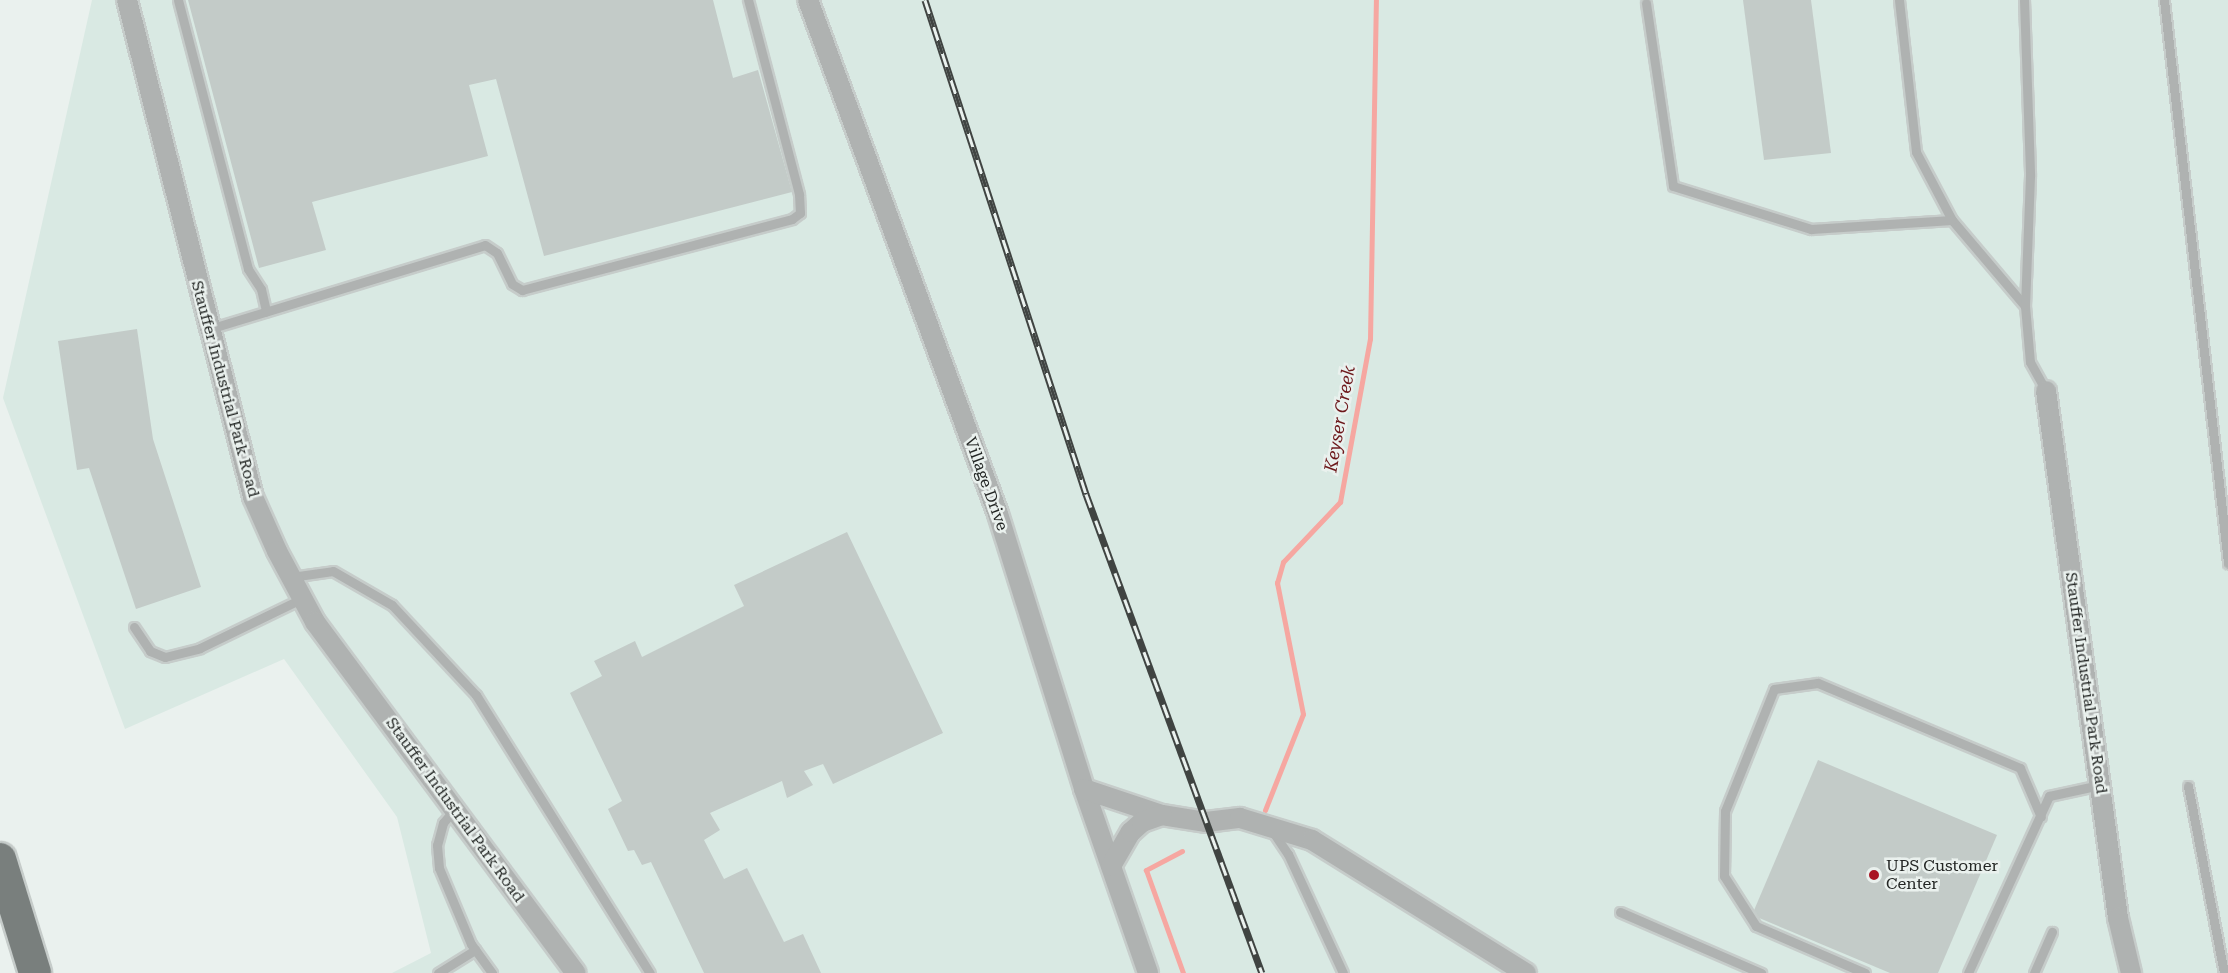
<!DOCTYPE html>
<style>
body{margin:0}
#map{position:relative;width:2228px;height:973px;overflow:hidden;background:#eaf1ee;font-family:"Roboto Serif",serif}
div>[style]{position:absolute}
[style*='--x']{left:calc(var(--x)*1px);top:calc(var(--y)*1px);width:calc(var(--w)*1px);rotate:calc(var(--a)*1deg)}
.built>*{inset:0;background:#d9e9e3}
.stream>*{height:5px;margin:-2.5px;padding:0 2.5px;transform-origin:2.5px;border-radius:2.5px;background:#f6a7a1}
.building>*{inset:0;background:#c3cbc8}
.roads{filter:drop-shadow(2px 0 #c6ccca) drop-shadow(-2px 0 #c6ccca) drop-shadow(0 2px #c6ccca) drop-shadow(0 -2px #c6ccca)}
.lane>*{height:9px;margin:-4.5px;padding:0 4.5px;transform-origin:4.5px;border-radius:4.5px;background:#afb2b1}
.street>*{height:20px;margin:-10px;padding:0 10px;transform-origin:10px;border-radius:10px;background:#afb2b1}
.primary>*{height:32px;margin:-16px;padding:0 16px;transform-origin:16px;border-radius:16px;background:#797f7d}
.rail>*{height:7px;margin-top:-3.5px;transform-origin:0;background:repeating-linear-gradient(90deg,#eaf1ee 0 14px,#404442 0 28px);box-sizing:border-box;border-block:2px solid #404442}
.dots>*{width:16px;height:16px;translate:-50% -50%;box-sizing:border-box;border:3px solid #eaf1ee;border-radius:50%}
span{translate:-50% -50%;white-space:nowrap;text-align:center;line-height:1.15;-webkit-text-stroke:5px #eaf1ee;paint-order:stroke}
.street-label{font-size:16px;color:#232624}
.poi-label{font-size:16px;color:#232624}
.left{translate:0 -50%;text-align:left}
.water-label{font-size:18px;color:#6c171a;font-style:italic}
</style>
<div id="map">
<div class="built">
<div style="clip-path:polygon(92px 0,2228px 0,2228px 973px,392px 973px,431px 953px,397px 817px,284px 659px,125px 729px,3px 398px)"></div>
</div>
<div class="stream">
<div style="--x:1265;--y:810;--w:103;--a:-68.4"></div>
<div style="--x:1303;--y:714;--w:134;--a:-101.2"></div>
<div style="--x:1277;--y:583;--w:22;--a:-74"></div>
<div style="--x:1283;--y:562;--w:83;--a:-46.5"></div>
<div style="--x:1340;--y:502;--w:166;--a:-79.6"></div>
<div style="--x:1370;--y:339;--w:339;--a:-89"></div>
<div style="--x:1182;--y:851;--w:41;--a:152.2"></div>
<div style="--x:1146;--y:870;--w:109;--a:70.2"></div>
</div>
<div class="building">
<div style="clip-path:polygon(188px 0,713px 0,733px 78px,758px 70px,792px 192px,544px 256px,496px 79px,469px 85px,488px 156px,312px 202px,326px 250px,259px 268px)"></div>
<div style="clip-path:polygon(1743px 0,1811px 0,1831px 153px,1764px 160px)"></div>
<div style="clip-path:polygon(137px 329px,153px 439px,201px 587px,136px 609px,89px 468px,77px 470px,58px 341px)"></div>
<div style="clip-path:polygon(847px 532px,943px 733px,833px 784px,823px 764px,804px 771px,813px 785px,787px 798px,782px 781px,710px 813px,720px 830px,704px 840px,724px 879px,747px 868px,784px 942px,803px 934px,821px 973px,704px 973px,651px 862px,642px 865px,634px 850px,628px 851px,608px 809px,622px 801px,570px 693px,602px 676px,594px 661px,635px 641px,642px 657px,744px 606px,734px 585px)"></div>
<div style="clip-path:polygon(1818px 760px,1997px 835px,1938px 973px,1890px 973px,1752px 915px)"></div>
</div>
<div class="roads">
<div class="lane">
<div style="--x:178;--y:0;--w:278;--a:75.4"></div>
<div style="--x:248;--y:269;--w:24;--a:57"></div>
<div style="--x:261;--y:289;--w:23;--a:77"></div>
<div style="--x:1899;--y:0;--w:153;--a:83.6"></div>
<div style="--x:1916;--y:152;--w:77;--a:62.1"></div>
<div style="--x:1952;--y:220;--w:113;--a:49.7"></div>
<div style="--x:2025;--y:306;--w:56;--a:84.9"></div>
<div style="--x:2030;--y:362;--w:33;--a:61"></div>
<div style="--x:2024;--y:0;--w:176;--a:88"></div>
<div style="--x:2030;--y:176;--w:130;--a:92.2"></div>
<div style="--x:2164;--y:0;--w:567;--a:83.51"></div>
<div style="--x:1646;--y:3;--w:185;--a:81.6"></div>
<div style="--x:1673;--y:186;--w:145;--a:17.3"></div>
<div style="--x:1811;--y:229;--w:141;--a:-3.7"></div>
<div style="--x:209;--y:329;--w:288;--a:-16.9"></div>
<div style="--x:485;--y:245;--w:14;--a:34"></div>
<div style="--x:497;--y:253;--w:34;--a:64"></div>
<div style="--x:512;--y:284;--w:12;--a:31"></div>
<div style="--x:522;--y:290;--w:279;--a:-14.7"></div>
<div style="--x:792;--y:219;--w:10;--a:-37"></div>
<div style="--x:800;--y:213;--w:19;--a:-93"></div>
<div style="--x:799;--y:194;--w:201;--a:-104.7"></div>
<div style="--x:291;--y:577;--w:42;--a:-8.1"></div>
<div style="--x:333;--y:571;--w:68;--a:30"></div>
<div style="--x:392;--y:605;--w:123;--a:47"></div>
<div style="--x:476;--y:695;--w:328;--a:58"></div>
<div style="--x:134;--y:627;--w:29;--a:56"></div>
<div style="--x:150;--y:651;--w:16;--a:22"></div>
<div style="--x:165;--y:657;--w:36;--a:-14"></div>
<div style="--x:200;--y:648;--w:114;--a:-25.9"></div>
<div style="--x:2188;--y:786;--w:190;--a:79.1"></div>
<div style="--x:455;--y:809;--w:18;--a:131"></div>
<div style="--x:443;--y:823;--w:23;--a:105"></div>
<div style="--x:437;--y:845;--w:23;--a:85"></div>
<div style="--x:439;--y:868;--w:82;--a:67.2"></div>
<div style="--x:471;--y:944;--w:36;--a:54"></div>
<div style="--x:1273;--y:832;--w:27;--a:56"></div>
<div style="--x:1288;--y:854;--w:131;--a:65.2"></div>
<div style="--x:1620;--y:912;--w:154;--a:23.4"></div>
<div style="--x:438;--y:973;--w:44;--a:-31.9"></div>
<div style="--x:1865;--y:973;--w:119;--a:-156.7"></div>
<div style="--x:1756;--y:926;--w:59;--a:-122.6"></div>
<div style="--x:1724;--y:876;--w:65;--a:-89.1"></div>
<div style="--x:1725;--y:811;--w:131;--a:-68.1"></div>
<div style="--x:1774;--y:689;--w:44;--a:-7.8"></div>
<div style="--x:1818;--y:683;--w:219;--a:22.8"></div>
<div style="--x:2020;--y:768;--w:53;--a:66.8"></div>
<div style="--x:1968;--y:973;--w:195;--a:-65.4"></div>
<div style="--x:2049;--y:796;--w:52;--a:-12.2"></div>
<div style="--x:2034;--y:973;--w:45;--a:-66.3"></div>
</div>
<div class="street">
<div style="--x:127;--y:0;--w:513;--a:75.77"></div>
<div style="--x:253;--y:497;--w:59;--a:66"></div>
<div style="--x:277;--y:551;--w:81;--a:61.8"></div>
<div style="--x:315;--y:622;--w:437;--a:53.4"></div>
<div style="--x:808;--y:0;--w:548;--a:69.71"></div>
<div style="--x:998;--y:514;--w:288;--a:72.6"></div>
<div style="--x:1084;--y:789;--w:195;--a:70.8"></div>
<div style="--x:2046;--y:391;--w:532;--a:82.22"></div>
<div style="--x:2118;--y:918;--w:57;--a:76.7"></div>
<div style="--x:1084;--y:789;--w:82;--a:18.4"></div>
<div style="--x:1162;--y:815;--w:45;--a:9"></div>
<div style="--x:1206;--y:822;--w:34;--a:-7"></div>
<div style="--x:1240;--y:818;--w:75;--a:17"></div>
<div style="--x:1312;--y:840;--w:252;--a:31.9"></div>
<div style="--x:1111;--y:866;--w:39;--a:-60"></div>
<div style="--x:1131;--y:832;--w:15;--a:-42"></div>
<div style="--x:1142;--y:822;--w:21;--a:-19"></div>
</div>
<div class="primary">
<div style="--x:0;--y:859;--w:119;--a:72.9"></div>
</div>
</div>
<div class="rail">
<div style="--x:925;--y:0;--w:520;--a:71.95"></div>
<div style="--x:1086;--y:494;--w:510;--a:69.83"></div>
</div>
<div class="dots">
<div style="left:1874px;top:875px;background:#a91423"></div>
</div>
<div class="street-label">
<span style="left:225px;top:389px;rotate:75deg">Stauffer Industrial Park Road</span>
<span style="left:986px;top:484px;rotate:70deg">Village Drive</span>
<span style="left:2086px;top:683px;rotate:82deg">Stauffer Industrial Park Road</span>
<span style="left:455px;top:810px;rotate:54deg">Stauffer Industrial Park Road</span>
</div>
<div class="poi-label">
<span class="left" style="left:1886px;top:875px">UPS Customer<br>Center</span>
</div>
<div class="water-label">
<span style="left:1340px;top:419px;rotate:-80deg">Keyser Creek</span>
</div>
</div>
